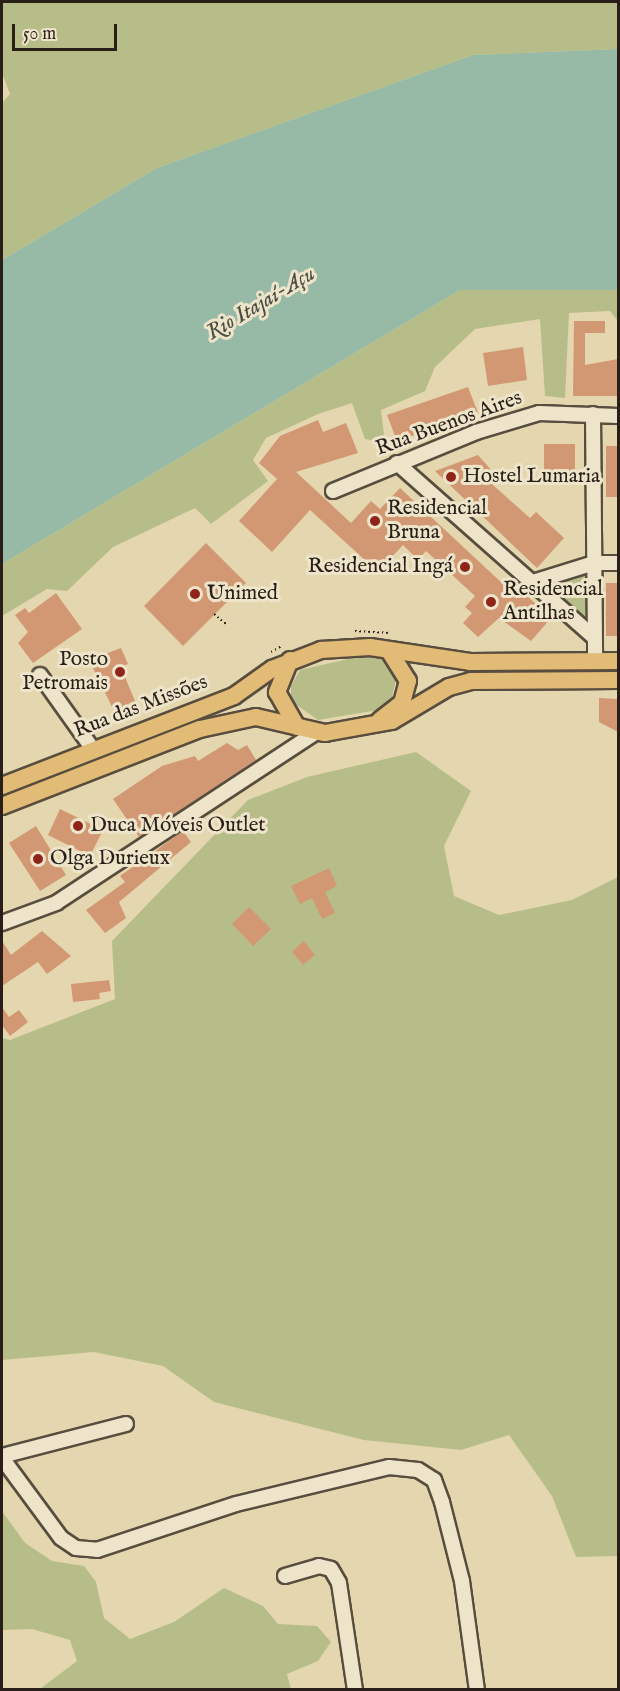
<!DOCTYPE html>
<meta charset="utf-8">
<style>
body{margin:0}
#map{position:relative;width:620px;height:1691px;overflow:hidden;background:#e4d6ae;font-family:"IM FELL English",serif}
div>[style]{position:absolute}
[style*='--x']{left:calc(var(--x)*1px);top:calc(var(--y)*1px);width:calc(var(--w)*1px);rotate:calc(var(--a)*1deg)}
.green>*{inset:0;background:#b7bd88}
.water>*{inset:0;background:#97baa6}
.building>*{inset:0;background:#d29874}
.path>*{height:2px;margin-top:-1px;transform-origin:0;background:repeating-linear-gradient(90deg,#2a1f18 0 1.5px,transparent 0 4.5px)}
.roads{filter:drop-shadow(2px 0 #584d3e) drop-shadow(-2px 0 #584d3e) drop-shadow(0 2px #584d3e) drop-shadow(0 -2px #584d3e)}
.minor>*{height:14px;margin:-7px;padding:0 7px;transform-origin:7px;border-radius:7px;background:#ede4ca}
.major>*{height:16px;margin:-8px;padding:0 8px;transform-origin:8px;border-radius:8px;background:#e2bb77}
.dots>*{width:16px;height:16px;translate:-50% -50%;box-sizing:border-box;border:3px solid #ede4ca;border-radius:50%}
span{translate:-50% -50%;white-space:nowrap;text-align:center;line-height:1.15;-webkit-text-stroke:6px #ede4ca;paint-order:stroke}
.street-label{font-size:21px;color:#2a1f18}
.poi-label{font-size:21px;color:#2a1f18}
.left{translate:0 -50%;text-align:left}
.right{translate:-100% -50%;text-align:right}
.water-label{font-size:22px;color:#4b4e43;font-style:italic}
.frame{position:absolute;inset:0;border:3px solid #2a1f18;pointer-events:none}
.scale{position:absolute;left:12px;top:24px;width:105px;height:27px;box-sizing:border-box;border:3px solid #2a1f18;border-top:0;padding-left:8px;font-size:18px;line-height:21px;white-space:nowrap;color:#2a1f18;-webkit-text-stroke:4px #ede4ca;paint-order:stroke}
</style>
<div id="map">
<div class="green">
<div style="clip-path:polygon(2px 2px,618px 2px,618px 49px,473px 55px,157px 168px,2px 260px,2px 103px,10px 94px,2px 73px)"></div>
<div style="clip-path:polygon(460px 290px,618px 290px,618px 321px,610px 311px,569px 313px,565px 398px,545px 396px,540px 319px,475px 329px,435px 367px,425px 391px,381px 410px,385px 443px,365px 439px,352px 403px,318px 414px,266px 438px,253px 460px,268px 481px,211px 524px,195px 508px,113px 547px,67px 591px,47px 589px,2px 616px,2px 564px)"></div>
<div style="clip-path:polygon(590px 571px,588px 619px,547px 584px)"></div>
<div style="clip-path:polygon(361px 656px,382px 659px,397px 676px,391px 701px,378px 710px,318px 720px,291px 701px,291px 686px,300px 670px)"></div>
<div style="clip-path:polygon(416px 752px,471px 791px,444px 846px,454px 896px,499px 915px,572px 900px,618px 877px,618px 1556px,576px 1557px,552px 1496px,509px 1435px,461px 1450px,364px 1440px,214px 1402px,163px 1366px,94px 1352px,2px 1360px,2px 1038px,10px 1040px,115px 999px,112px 941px,248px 800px,307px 777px)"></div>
<div style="clip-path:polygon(2px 1511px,25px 1543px,52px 1561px,84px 1566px,96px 1582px,104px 1618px,130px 1639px,174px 1622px,224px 1588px,263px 1606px,278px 1624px,317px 1626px,331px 1642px,318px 1661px,287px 1674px,291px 1689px,40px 1689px,77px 1661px,70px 1640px,32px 1629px,2px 1630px)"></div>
</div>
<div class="water">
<div style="clip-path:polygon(618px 49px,618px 290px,460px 290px,2px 564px,2px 260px,157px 168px,473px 55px)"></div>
</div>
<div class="building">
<div style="clip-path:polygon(574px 321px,605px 321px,605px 333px,585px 333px,585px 365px,618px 359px,618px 396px,573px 396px)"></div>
<div style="clip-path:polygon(523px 347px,527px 380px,488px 386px,483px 353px)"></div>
<div style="clip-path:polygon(468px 387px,478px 413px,397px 441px,387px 415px)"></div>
<div style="clip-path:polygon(318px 420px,323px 432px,346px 423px,358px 453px,296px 472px,351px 523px,371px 501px,380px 509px,400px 488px,518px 598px,523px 592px,551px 618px,531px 641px,499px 618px,478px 637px,463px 623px,472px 613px,465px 607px,475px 596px,426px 551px,418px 560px,403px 545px,378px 572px,310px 510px,272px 552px,239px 521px,277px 479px,259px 463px,280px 436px)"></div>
<div style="clip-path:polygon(544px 444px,575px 444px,575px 472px,544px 472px)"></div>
<div style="clip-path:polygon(606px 446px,618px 446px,618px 497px,606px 497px)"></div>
<div style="clip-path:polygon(478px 455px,499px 479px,493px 485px,530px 518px,536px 512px,564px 538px,537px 568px,435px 471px)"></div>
<div style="clip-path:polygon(206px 543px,246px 583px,183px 646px,144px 606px)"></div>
<div style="clip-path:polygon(606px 583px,618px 583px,618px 636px,606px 636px)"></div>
<div style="clip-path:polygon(56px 593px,82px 629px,33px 663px,18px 643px,28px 632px,15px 615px,25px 608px,29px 613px)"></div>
<div style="clip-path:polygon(121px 648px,128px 664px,121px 667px,139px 711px,118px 719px,89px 660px)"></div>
<div style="clip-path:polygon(599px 698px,618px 699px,618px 732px,599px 722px)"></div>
<div style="clip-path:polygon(227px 743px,238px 750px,247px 745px,256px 760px,139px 837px,113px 799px,162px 766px,195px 756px,198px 761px)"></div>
<div style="clip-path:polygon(60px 809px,103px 830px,90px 856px,48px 835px)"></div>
<div style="clip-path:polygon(36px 826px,66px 875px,40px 891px,9px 843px)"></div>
<div style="clip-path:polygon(183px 831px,191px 842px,119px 902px,126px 918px,105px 933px,86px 910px,125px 882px,120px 876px)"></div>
<div style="clip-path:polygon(329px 868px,337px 886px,325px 892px,335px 913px,322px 919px,312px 898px,300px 904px,291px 886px)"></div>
<div style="clip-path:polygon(249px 907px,271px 929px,253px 946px,232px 924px)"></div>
<div style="clip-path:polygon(42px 931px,71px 956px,47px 974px,38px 962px,2px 986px,2px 941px,11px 955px)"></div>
<div style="clip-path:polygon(304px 941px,315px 955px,303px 965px,292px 952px)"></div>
<div style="clip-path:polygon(109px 980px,111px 991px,99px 993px,100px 999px,73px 1002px,71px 984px)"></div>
<div style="clip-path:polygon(2px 1007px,9px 1017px,19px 1010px,28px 1022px,10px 1036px,2px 1025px)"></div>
</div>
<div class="path">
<div style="--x:214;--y:614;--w:16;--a:40"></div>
<div style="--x:355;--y:631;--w:36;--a:3"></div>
<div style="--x:271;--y:652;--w:13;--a:-29"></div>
</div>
<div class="roads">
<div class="minor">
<div style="--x:593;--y:414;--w:247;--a:89.5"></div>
<div style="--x:397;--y:463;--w:263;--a:41.5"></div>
<div style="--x:333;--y:491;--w:155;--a:-22.4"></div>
<div style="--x:476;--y:432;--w:66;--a:-16.8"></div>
<div style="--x:539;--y:413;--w:79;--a:2.2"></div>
<div style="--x:533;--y:582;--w:64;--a:-17.3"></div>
<div style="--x:594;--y:563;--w:24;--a:0"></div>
<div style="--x:40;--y:675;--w:90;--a:54.5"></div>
<div style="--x:2;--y:923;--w:58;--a:-20.3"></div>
<div style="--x:56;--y:903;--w:310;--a:-33.3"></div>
<div style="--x:2;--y:1456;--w:128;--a:-14.5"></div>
<div style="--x:2;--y:1458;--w:99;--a:53.6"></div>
<div style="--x:61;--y:1538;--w:18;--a:34"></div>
<div style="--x:76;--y:1548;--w:21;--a:5"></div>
<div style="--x:97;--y:1550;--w:146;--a:-18.3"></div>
<div style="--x:236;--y:1504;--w:157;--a:-13.6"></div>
<div style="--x:389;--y:1467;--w:29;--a:6"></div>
<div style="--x:418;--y:1470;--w:19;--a:32"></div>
<div style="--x:434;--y:1480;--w:23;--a:70"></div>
<div style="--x:442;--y:1502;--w:81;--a:75.8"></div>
<div style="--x:462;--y:1581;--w:110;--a:82.2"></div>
<div style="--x:285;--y:1576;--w:35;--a:-16"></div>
<div style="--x:319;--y:1566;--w:12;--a:14"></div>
<div style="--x:331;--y:1569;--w:16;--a:60"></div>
<div style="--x:339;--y:1583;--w:108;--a:81.5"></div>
</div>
<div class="major">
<div style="--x:290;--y:660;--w:35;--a:112"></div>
<div style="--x:277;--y:692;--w:40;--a:60.3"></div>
<div style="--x:380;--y:720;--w:28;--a:-38"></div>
<div style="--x:402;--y:703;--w:23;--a:-75"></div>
<div style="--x:408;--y:681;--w:34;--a:-122"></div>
<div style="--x:2;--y:786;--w:249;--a:-21.2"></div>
<div style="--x:234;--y:696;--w:47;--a:-35.4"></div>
<div style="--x:272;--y:669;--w:53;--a:-21.2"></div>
<div style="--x:321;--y:650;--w:49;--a:-3.5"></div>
<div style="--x:370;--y:647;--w:101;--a:8.5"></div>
<div style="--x:470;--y:662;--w:148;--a:-0.4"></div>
<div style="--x:2;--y:806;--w:212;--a:-21.3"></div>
<div style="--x:200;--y:729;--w:57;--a:-12.1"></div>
<div style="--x:256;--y:717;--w:71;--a:13.1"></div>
<div style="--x:325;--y:733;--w:68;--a:-10.2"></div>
<div style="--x:392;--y:721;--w:66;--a:-30.8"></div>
<div style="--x:449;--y:687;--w:23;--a:-15"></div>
<div style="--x:471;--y:681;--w:147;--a:-0.4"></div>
</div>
</div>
<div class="dots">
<div style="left:451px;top:477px;background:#8f2418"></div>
<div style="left:375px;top:521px;background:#8f2418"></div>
<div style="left:465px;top:567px;background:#8f2418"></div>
<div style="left:195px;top:594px;background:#8f2418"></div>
<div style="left:491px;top:602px;background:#8f2418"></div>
<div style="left:120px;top:672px;background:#8f2418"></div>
<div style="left:78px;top:826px;background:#8f2418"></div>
<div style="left:38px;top:859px;background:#8f2418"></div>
</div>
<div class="street-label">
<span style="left:449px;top:424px;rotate:-20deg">Rua Buenos Aires</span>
<span style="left:141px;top:707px;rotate:-21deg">Rua das Missões</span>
</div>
<div class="poi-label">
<span class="left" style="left:463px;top:477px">Hostel Lumaria</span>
<span class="left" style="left:387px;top:521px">Residencial<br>Bruna</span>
<span class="right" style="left:453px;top:567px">Residencial Ingá</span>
<span class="left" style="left:503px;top:602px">Residencial<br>Antilhas</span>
<span class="left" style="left:207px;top:594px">Unimed</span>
<span class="right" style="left:108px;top:672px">Posto<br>Petromais</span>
<span class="left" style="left:90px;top:826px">Duca Móveis Outlet</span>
<span class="left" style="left:50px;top:859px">Olga Durieux</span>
</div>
<div class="water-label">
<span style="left:261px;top:304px;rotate:-31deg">Rio Itajaí-Açu</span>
</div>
<div class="frame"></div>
<div class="scale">50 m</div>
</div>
